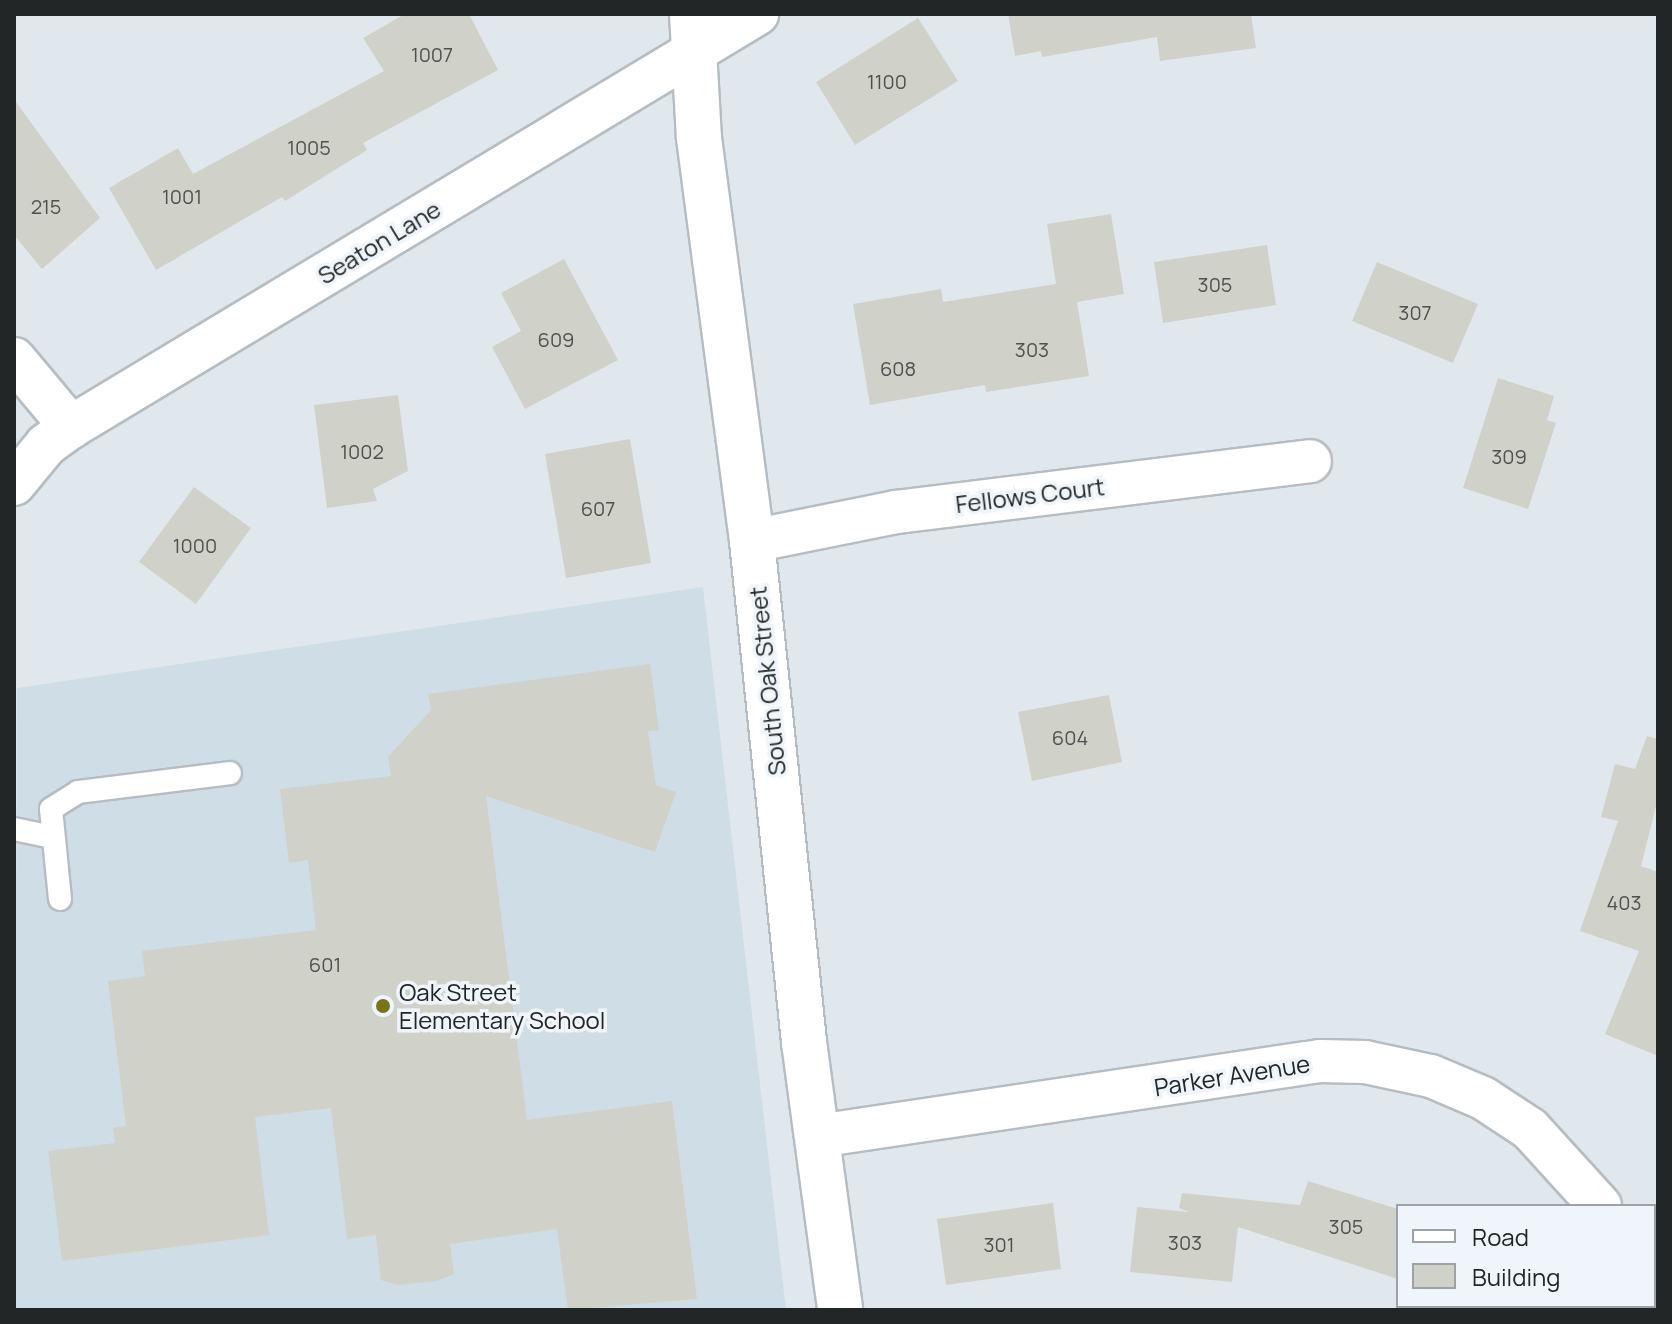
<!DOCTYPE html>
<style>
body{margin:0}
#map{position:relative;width:1672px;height:1324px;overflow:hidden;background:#e1e8ed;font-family:Manrope,sans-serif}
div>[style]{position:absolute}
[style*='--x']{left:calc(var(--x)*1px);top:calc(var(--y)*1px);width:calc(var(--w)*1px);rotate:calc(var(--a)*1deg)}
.built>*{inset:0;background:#cfdde7}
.building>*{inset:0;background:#d0d1c9}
.roads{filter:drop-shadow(2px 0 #b6bdc2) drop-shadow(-2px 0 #b6bdc2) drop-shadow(0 2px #b6bdc2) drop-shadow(0 -2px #b6bdc2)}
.service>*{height:22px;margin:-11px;padding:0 11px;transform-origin:11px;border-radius:11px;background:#fff}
.minor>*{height:42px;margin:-21px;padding:0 21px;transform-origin:21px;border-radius:21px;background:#fff}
.tertiary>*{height:44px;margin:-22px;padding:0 22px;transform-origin:22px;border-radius:22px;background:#fff}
.dots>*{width:22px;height:22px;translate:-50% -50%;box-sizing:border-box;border:4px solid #eff5fa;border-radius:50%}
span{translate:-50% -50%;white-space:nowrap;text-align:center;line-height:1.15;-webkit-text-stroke:7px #eff5fa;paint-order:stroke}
.number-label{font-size:20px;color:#4e5150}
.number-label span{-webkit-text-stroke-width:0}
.street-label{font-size:24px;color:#232627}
.poi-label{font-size:24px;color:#232627}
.left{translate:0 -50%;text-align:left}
.frame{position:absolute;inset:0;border:16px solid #232627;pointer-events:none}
.legend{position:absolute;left:1396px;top:1204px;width:260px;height:104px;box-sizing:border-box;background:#eff5fa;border:2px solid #9da2a6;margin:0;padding:10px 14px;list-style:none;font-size:24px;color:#232627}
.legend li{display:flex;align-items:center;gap:16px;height:40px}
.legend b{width:40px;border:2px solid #9da2a6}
</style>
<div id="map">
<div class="built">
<div style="clip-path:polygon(703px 587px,786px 1310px,14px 1310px,17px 688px)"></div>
</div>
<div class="building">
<div style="clip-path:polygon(405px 14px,469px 14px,498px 70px,363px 143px,367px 150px,285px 201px,282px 197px,156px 270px,109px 188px,178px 148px,193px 174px,384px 71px,363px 38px)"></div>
<div style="clip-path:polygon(1008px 14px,1251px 14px,1256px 48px,1160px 61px,1157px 37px,1042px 57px,1041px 51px,1015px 56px)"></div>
<div style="clip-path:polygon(918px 18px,958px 81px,855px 145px,816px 82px)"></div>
<div style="clip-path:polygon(14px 99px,100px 218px,42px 269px,14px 235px)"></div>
<div style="clip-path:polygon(1111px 214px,1124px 294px,1077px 302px,1089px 376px,986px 392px,985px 385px,870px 405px,853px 304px,941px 289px,943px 302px,1056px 284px,1047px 224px)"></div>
<div style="clip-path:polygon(1267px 245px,1276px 305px,1163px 323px,1154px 262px)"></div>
<div style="clip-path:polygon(564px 259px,618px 360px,525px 409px,492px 347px,521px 331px,501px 293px)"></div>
<div style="clip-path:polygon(1377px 262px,1478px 304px,1453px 363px,1352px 321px)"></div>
<div style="clip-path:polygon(1498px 378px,1554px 396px,1547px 420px,1556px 423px,1528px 509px,1463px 488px)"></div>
<div style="clip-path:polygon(398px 395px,408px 471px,373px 489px,377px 501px,327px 508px,314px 405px)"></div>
<div style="clip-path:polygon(630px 439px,651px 563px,566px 578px,545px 454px)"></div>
<div style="clip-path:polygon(194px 487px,251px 528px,196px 604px,139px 562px)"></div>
<div style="clip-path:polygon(650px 664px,659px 730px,648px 731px,656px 785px,676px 792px,655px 852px,486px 796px,527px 1120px,672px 1101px,697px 1299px,568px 1310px,557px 1229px,450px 1244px,454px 1274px,437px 1281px,398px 1285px,381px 1280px,376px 1235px,347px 1239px,331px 1108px,255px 1117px,269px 1235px,62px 1261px,48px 1151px,115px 1143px,113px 1128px,126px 1126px,108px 981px,145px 976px,142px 951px,316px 930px,308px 860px,289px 863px,280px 789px,391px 776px,388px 757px,431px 710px,428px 694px)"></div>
<div style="clip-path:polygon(1109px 695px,1122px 762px,1032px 781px,1018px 712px)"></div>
<div style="clip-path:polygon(1647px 736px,1658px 739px,1658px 798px,1641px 866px,1658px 872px,1658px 1056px,1605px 1034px,1639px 951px,1580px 931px,1618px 821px,1601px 817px,1615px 764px,1635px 769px)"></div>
<div style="clip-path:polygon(1308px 1181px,1398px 1209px,1398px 1279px,1238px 1227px,1232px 1282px,1130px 1272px,1137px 1207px,1189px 1212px,1179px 1208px,1182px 1193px,1300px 1205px)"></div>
<div style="clip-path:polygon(1053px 1203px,1061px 1269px,946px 1285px,937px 1219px)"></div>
</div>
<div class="roads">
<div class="service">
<div style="--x:14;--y:829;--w:40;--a:12"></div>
<div style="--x:60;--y:899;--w:90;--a:-95.7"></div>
<div style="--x:51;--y:809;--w:32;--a:-32"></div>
<div style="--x:78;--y:792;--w:153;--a:-7.1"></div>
</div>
<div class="minor">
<div style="--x:14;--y:359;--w:89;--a:50"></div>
<div style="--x:14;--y:484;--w:50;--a:-50.6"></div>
<div style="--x:46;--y:445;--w:31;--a:-36"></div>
<div style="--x:71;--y:427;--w:801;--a:-31.05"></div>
<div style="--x:752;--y:541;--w:147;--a:-11.4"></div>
<div style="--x:896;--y:512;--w:417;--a:-7"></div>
<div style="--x:818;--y:1136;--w:508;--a:-8.5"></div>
<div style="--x:1320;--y:1061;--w:45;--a:1.3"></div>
<div style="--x:1365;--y:1062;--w:67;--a:12"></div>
<div style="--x:1431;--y:1076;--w:56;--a:22.9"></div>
<div style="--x:1483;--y:1098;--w:56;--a:33.4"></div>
<div style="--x:1530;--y:1129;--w:104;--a:47.7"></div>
<div style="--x:1654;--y:1275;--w:6;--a:51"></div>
</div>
<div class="tertiary">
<div style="--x:692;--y:14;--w:124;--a:86.8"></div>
<div style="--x:699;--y:138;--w:406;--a:82.5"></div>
<div style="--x:752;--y:541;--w:504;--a:84.07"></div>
<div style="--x:804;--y:1042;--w:270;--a:82.3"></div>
</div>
</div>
<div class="dots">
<div style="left:383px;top:1006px;background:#787519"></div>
</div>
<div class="number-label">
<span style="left:432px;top:54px">1007</span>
<span style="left:887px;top:81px">1100</span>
<span style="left:309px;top:147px">1005</span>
<span style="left:182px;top:196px">1001</span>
<span style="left:46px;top:206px">215</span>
<span style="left:1215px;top:284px">305</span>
<span style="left:1415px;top:312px">307</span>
<span style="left:556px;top:339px">609</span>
<span style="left:1032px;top:349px">303</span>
<span style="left:898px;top:368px">608</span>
<span style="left:362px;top:451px">1002</span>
<span style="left:1509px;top:456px">309</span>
<span style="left:598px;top:508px">607</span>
<span style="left:195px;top:545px">1000</span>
<span style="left:1070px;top:737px">604</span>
<span style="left:1624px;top:902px">403</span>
<span style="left:325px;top:964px">601</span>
<span style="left:1346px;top:1226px">305</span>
<span style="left:1185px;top:1242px">303</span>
<span style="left:999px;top:1244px">301</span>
</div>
<div class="street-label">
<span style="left:379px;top:242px;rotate:-31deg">Seaton Lane</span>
<span style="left:1030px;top:495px;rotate:-7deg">Fellows Court</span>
<span style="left:767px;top:681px;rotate:-96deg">South Oak Street</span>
<span style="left:1232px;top:1075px;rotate:-9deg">Parker Avenue</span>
</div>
<div class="poi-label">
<span class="left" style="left:399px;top:1006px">Oak Street<br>Elementary School</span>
</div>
<div class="frame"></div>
<ul class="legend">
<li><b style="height:10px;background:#fff"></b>Road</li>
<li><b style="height:22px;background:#d0d1c9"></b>Building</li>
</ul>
</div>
